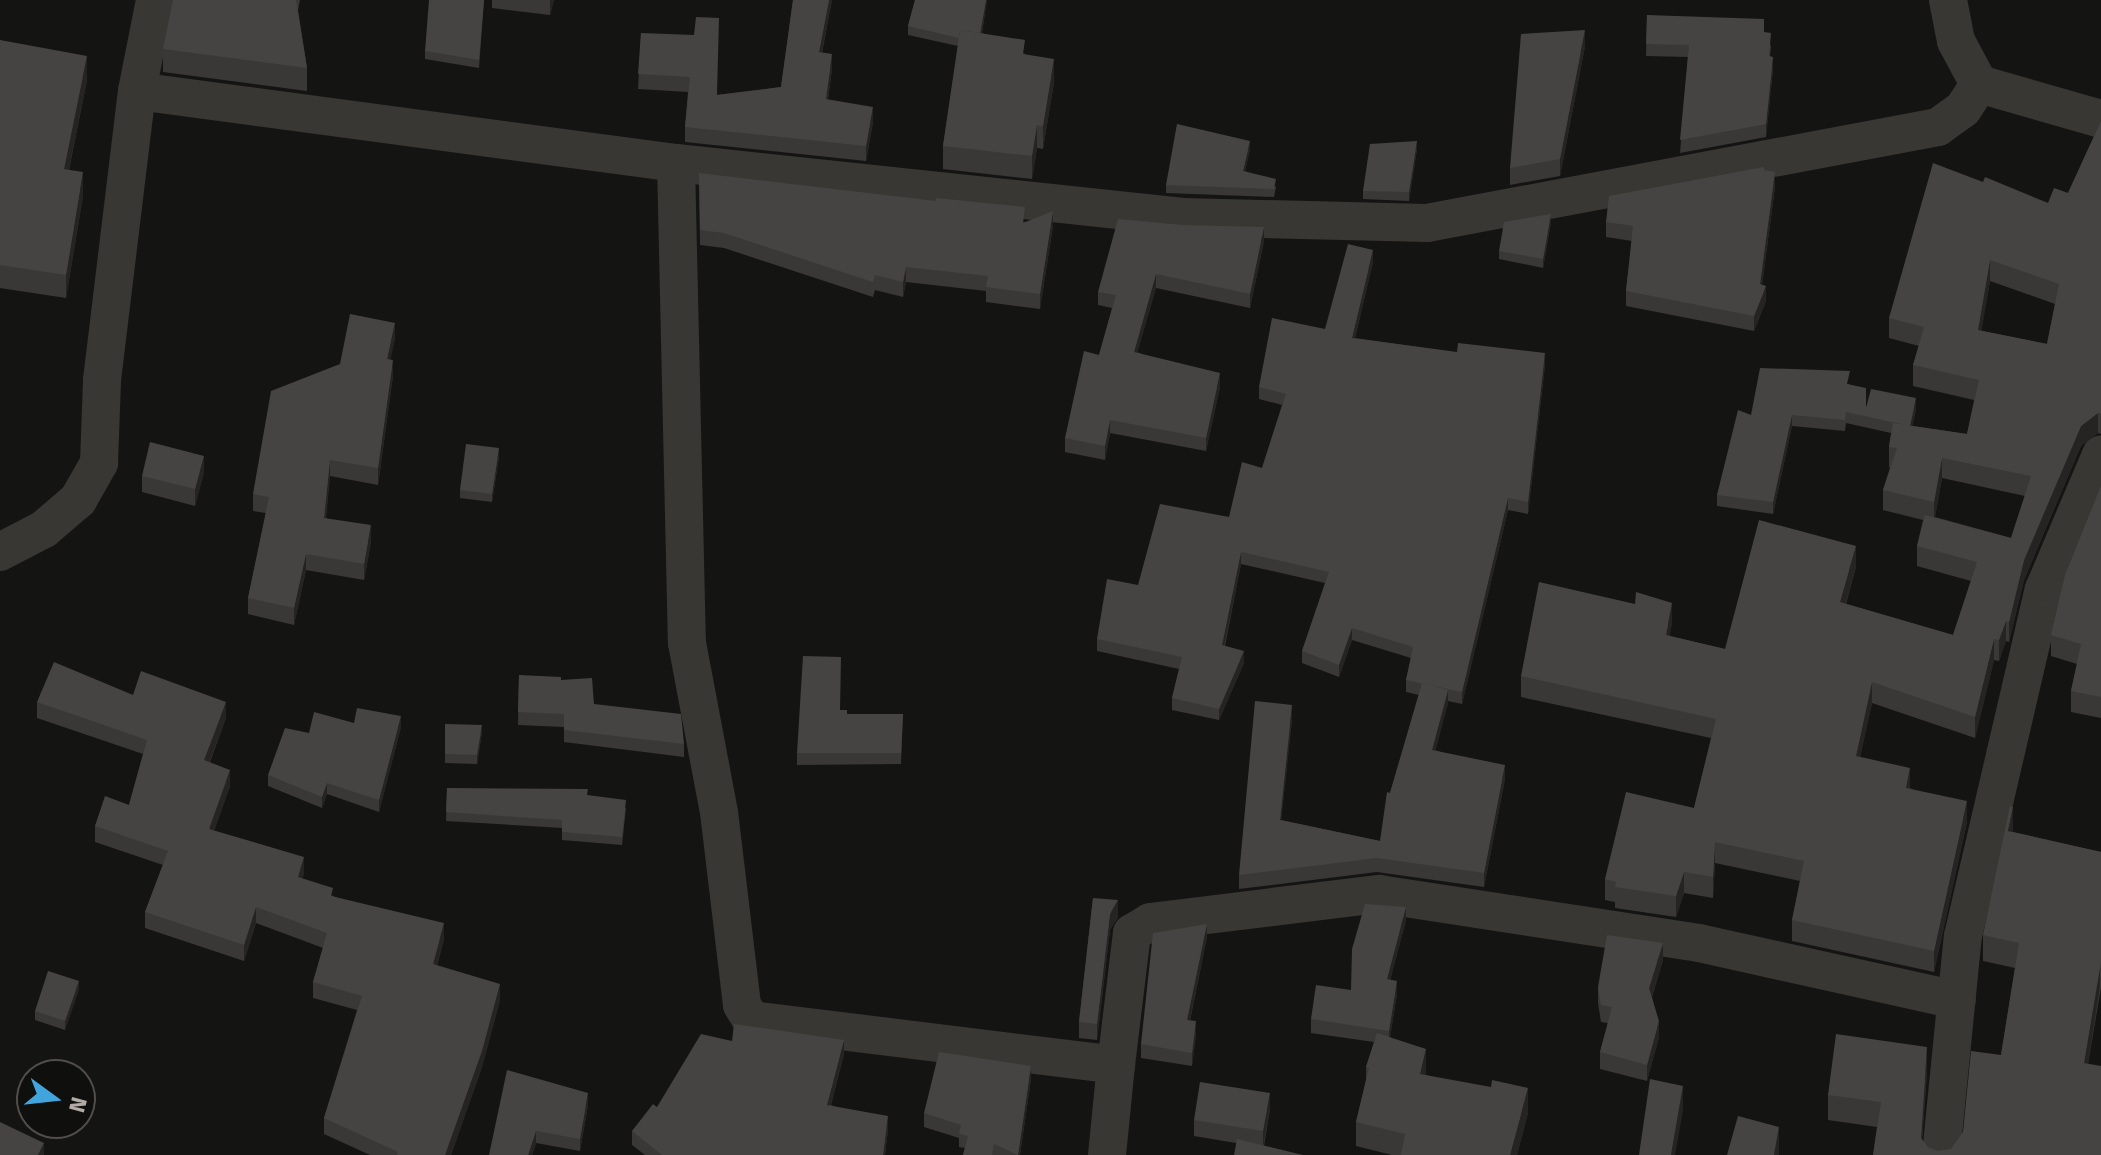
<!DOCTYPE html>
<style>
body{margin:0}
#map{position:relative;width:2101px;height:1155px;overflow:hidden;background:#141413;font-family:"Fira Sans",sans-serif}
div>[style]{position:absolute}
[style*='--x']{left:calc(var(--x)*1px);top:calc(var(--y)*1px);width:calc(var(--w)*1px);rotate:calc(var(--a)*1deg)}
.minor>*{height:38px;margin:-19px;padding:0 19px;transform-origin:19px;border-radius:19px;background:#393734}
.wall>*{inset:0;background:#393836}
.shaded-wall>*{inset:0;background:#252423}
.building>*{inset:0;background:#464442}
span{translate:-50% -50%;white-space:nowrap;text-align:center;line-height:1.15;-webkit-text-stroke:6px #0f0f0e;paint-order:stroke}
.north{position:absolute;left:16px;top:1059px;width:80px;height:80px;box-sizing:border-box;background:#0f0f0e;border:2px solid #514d4b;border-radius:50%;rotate:105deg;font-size:22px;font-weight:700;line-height:32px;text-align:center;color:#b3aba6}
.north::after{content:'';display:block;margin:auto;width:28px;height:36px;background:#42a4dc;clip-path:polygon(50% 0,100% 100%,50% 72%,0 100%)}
</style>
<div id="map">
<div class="minor">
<div style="--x:1948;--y:0;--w:42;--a:79"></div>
<div style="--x:1956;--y:41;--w:49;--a:61.9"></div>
<div style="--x:1979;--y:84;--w:127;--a:16"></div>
<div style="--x:137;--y:91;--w:544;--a:7.61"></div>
<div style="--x:676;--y:163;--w:510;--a:6.08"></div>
<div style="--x:1183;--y:217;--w:244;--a:1.4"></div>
<div style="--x:1427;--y:223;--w:520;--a:-10.64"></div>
<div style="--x:1938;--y:127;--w:31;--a:-36"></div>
<div style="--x:1963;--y:109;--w:30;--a:-57"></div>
<div style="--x:676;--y:163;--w:480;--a:88.7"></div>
<div style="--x:687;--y:643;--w:172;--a:79.3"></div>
<div style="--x:719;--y:812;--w:194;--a:83.2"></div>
<div style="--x:742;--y:1005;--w:17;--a:59"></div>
<div style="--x:751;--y:1020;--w:368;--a:7"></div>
<div style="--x:1116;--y:1065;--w:133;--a:-83.1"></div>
<div style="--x:1132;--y:933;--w:21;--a:-31"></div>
<div style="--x:1150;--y:922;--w:231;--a:-7"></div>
<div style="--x:1379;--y:894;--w:324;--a:8.7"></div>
<div style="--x:1699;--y:943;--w:264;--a:12.5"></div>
<div style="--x:0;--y:552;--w:50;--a:-27.6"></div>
<div style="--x:44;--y:529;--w:45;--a:-40.5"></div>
<div style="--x:78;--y:500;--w:43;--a:-60.4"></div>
<div style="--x:99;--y:463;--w:83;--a:-87.9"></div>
<div style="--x:102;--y:380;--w:291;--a:-83.1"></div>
<div style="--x:137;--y:91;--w:93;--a:-78.8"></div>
<div style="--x:1107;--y:1155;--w:90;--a:-84.3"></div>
<div style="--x:1941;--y:1155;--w:220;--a:-84.3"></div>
<div style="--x:1963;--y:936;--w:356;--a:-76.9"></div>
<div style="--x:2044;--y:589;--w:146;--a:-67"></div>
</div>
<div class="wall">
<div style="clip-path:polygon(173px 0,300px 0,298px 10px,307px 68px,307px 91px,163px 72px,163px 49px)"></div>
<div style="clip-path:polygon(484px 0,479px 68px,425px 59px,425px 51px)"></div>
<div style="clip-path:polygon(492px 0,554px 0,550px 15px,492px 8px)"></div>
<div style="clip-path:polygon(793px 0,832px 0,822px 53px,832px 69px,828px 100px,873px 122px,866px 161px,685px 142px,685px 127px,688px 92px,638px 89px,641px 33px,717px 95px,781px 87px)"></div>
<div style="clip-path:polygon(915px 0,987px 0,982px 33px,1025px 54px,1054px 82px,1043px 149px,1037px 148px,1032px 179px,943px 169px,943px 146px,958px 46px,908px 35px,908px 26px)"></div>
<div style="clip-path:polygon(1647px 15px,1764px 32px,1771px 46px,1770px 56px,1773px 69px,1766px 137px,1680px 153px,1688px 57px,1646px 56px)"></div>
<div style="clip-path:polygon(0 40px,87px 80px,69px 170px,83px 196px,66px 298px,0 288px)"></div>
<div style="clip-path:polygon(1585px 46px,1560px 176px,1510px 185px,1510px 168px)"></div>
<div style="clip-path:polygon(evenodd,2101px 121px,2101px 434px,2098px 433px,2081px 446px,2024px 580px,2009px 642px,2006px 641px,1999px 661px,1994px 660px,1975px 738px,1872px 703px,1860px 757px,1910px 788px,1967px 822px,1934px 972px,1792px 941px,1792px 920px,1800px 881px,1715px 863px,1713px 898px,1684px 893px,1676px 917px,1615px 908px,1615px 902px,1605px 900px,1605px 879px,1694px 808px,1711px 738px,1521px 697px,1521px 676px,1672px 623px,1669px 636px,1725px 649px,1856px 567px,1846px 604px,1953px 635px,1971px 581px,1917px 566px,1917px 546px,1923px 520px,1883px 510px,1883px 490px,1890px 468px,1889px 467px,1889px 447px,1891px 433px,1846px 423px,1845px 431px,1792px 426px,1773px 514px,1717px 506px,1717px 495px,1751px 415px,1849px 384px,1866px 407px,1916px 409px,1912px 426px,1967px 434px,1974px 400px,1913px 386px,1913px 365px,1919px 346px,1889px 338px,1889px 318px,1983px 182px,2048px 203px,2068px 193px,2101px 121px,1990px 281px,2055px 304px,2047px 344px,1981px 331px,1990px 281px,2101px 121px,1942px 478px,2025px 496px,2011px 538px,1935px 517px,1942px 478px)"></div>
<div style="clip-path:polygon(1250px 149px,1245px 171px,1276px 187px,1274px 197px,1166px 193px,1166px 185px)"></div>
<div style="clip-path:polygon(1417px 149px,1409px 201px,1363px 199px,1363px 191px)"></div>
<div style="clip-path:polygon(1764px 170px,1775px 187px,1762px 285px,1766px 301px,1754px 331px,1626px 306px,1626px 291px,1632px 241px,1606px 237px,1606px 222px)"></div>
<div style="clip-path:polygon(699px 173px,1053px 226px,1040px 309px,986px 302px,986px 291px,906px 282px,903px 297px,875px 290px,873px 297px,724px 248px,700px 245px)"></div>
<div style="clip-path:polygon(1551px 222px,1543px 268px,1499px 259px,1499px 251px)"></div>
<div style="clip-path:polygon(1264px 241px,1250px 308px,1156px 288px,1137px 352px,1220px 387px,1206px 451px,1110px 433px,1105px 460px,1065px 452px,1065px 438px,1099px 355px,1112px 308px,1098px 305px,1098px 292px)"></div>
<div style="clip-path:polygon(1373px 262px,1355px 338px,1545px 365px,1528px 514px,1508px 510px,1462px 704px,1448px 701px,1435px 750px,1505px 779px,1484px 887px,1377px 872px,1239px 889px,1239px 875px,1292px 719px,1281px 820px,1380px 841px,1390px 793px,1419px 695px,1406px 692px,1406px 680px,1411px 658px,1352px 640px,1339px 677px,1302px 663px,1302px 651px,1325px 583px,1241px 564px,1225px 646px,1244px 663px,1219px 720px,1172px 710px,1172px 698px,1179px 669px,1097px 651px,1097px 639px,1138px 585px,1229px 517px,1262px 468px,1282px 405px,1259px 399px,1259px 387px,1325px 329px)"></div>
<div style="clip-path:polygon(395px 339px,390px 359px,393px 376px,378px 485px,330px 476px,326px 518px,371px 542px,364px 580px,306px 570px,294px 625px,248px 614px,248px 598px,266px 513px,253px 511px,253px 494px,340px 364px)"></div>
<div style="clip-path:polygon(499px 457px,492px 502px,460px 498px,460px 490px)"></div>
<div style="clip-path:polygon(204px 472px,195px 506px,142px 492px,142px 476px)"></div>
<div style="clip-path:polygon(2101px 486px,2101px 718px,2071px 712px,2071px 691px,2077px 664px,2051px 656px,2051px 635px)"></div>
<div style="clip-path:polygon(519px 675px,561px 680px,594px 704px,684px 744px,684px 757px,564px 742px,564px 727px,518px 725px)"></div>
<div style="clip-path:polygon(133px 695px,226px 718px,210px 762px,230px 786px,214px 831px,304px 873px,302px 879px,333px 896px,444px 939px,437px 966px,500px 1000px,482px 1067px,451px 1155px,370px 1155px,324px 1134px,324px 1118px,357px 1010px,313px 998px,313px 982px,323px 948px,256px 923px,244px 961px,145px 928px,145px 912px,163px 865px,95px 842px,95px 826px,129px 805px,143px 754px,37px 718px,37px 702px)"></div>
<div style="clip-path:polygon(840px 710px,847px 714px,903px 714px,901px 764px,797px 765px,797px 753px)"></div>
<div style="clip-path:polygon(354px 723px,401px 727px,379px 812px,327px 794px,322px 808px,268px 786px,268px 775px,309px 733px)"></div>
<div style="clip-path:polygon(445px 724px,482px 733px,477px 764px,445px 763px)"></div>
<div style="clip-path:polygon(447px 788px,587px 795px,626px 808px,622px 845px,562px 840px,562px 828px,446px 821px)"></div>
<div style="clip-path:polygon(2013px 832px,2101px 852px,2101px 988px,2088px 1064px,2101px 1155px,1873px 1155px,1877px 1127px,1828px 1120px,1828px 1095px,1927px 1072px,1922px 1140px,1928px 1147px,1938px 1151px,1951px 1149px,1963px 1132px,2001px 1055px,2015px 968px,1983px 961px,1983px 935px)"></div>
<div style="clip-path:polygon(1093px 898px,1118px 917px,1110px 930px,1097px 1040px,1079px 1038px,1079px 1022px)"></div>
<div style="clip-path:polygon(1406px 920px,1390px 980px,1397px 994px,1390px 1037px,1426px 1075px,1528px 1113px,1517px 1155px,1392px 1155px,1356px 1146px,1356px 1122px,1366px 1080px,1366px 1067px,1374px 1042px,1311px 1033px,1311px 1019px,1351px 990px)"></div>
<div style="clip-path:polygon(1207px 937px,1190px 1021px,1196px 1035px,1192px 1066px,1141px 1058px,1141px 1044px)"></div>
<div style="clip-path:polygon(1663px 960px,1652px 997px,1659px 1037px,1647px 1081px,1600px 1069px,1600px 1052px,1608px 1023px,1601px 1022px,1598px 1003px,1598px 987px)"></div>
<div style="clip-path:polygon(79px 989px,65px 1030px,35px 1020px,35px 1011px)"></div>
<div style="clip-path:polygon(732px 1041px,844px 1054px,831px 1105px,888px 1129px,885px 1155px,645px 1155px,632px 1145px,632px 1131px)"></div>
<div style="clip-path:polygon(1031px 1079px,1020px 1155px,963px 1155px,965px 1148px,959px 1147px,959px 1138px,924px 1127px,924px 1113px)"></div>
<div style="clip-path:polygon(588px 1105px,580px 1151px,536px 1143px,532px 1155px,489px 1155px)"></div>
<div style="clip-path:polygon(1270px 1109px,1264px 1146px,1236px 1143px,1194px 1136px,1194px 1120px)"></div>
</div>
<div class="shaded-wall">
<div style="clip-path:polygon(550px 0,554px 0,550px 15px)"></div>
<div style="clip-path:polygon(829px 0,832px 0,819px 67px,819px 52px)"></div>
<div style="clip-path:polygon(986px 0,987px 0,979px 51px,979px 42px)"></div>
<div style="clip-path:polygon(1585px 30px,1585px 46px,1560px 176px,1560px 159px)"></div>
<div style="clip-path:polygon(832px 54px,832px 69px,826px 114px,826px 99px)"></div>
<div style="clip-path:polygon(87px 56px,87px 80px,64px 193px,64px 169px)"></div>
<div style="clip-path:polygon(1773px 57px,1773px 69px,1766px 137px,1766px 124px)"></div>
<div style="clip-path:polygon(1054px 59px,1054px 82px,1043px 149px,1043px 126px)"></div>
<div style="clip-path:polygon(873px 107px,873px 122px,866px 161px,866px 146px)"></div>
<div style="clip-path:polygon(1037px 125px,1037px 148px,1032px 179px,1032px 156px)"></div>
<div style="clip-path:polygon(1250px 141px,1250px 149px,1243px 179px,1243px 171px)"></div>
<div style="clip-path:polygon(1417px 141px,1417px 149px,1409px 201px,1409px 192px)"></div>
<div style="clip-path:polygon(83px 172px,83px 196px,66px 298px,66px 275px)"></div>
<div style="clip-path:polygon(1775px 172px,1775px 187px,1760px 300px,1760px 284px)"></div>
<div style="clip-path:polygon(1053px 211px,1053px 226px,1040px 309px,1040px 294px)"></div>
<div style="clip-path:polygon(1551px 214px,1551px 222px,1543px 268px,1543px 259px)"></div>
<div style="clip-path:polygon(1264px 227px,1264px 241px,1250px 308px,1250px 294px)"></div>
<div style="clip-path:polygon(1373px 250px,1373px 262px,1352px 350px,1352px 338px)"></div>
<div style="clip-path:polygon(1990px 260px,1990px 281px,1978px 351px,1978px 330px)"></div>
<div style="clip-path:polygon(906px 267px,906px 282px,903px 297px,903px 282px)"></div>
<div style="clip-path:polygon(1156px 274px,1156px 288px,1134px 365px,1134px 352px)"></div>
<div style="clip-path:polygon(1766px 286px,1766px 301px,1754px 331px,1754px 316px)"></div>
<div style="clip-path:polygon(395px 323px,395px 339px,387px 375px,387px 359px)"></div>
<div style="clip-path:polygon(1545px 353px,1545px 365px,1528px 514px,1528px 502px)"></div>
<div style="clip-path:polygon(393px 360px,393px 376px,378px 485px,378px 468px)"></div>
<div style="clip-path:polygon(1220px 373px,1220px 387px,1206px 451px,1206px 438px)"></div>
<div style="clip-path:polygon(1916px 398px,1916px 409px,1910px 437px,1910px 426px)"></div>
<div style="clip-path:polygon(2098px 413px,2098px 433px,2081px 446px,2024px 580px,2009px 642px,2009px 622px,2024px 560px,2081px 426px)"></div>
<div style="clip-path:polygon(1792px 415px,1792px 426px,1773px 514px,1773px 502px)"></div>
<div style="clip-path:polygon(1110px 420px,1110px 433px,1105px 460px,1105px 446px)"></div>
<div style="clip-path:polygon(499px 448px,499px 457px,492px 502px,492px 494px)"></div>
<div style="clip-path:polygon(204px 456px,204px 472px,195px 506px,195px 489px)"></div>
<div style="clip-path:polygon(1942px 458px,1942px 478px,1934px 523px,1934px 502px)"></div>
<div style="clip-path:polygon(330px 460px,330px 476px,324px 534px,324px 518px)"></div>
<div style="clip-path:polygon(1508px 498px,1508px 510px,1462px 704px,1462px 692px)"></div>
<div style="clip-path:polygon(371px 525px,371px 542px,364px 580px,364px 564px)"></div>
<div style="clip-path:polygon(1856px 546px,1856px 567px,1840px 623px,1840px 602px)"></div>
<div style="clip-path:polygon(1241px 552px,1241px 564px,1222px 657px,1222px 645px)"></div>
<div style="clip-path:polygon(306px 554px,306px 570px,294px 625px,294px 608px)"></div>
<div style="clip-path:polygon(1672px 603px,1672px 623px,1666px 656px,1666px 635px)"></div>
<div style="clip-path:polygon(2006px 621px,2006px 641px,1999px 661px,1999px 640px)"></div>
<div style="clip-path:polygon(1352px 628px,1352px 640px,1339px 677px,1339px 665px)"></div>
<div style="clip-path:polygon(1994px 639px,1994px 660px,1975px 738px,1975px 717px)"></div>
<div style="clip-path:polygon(1244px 651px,1244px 663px,1219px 720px,1219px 709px)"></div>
<div style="clip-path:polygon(1872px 682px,1872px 703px,1856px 776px,1856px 756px)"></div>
<div style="clip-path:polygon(1448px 690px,1448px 704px,1432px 764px,1432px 750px)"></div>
<div style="clip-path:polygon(226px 702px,226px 718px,204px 776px,204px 760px)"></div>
<div style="clip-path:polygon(1292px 705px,1292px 719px,1280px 834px,1280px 820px)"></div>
<div style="clip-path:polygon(401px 716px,401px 727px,379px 812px,379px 800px)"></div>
<div style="clip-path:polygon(482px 725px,482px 733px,477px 764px,477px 755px)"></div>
<div style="clip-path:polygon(1505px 765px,1505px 779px,1484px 887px,1484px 873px)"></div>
<div style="clip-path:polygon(1910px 768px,1910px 789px,1906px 788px)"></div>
<div style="clip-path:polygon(230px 770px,230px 786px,209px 845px,209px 829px)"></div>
<div style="clip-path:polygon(327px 783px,327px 794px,322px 808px,322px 797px)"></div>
<div style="clip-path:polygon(1967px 801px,1967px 822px,1934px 972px,1934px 951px)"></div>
<div style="clip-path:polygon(2013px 807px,2013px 832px,2008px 831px)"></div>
<div style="clip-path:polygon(1715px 842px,1715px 863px,1713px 898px,1713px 877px)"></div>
<div style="clip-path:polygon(304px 857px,304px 873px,298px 893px,298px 877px)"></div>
<div style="clip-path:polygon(1684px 872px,1684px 893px,1676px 917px,1676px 896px)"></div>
<div style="clip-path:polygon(1118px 900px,1118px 917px,1110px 930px,1097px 1040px,1097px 1024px,1110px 914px)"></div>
<div style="clip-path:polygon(256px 907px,256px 923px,244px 961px,244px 945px)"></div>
<div style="clip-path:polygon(1406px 907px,1406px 920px,1387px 993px,1387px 979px)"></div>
<div style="clip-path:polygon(444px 923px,444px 939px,433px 980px,433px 964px)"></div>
<div style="clip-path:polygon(1207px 924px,1207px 937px,1187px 1034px,1187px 1020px)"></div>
<div style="clip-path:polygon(1663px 943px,1663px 960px,1649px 1005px,1649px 988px)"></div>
<div style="clip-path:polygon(2100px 962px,2100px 987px,2084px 1089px,2084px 1063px)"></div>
<div style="clip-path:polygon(79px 981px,79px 989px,65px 1030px,65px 1021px)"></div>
<div style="clip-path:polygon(1397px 981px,1397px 994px,1389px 1044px,1389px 1031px)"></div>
<div style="clip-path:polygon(500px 984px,500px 1000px,482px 1067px,451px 1155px,445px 1155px)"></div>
<div style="clip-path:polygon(1196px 1021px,1196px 1035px,1192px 1066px,1192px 1053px)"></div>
<div style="clip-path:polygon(1659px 1021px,1659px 1037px,1647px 1081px,1647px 1065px)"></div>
<div style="clip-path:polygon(844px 1040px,844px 1054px,827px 1119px,827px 1105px)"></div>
<div style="clip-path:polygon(1927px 1047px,1927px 1072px,1921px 1155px,1921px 1138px)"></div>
<div style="clip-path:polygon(1426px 1049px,1426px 1074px,1420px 1098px,1420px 1074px)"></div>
<div style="clip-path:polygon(1031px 1066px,1031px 1079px,1020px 1155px,1018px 1155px)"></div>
<div style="clip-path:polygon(1683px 1086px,1683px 1111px,1675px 1155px,1671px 1155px)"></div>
<div style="clip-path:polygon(1528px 1088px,1528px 1113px,1517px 1155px,1510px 1155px)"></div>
<div style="clip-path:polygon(588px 1093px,588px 1105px,580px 1151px,580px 1139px)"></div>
<div style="clip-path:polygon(1270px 1093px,1270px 1109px,1263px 1147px,1263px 1131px)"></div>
<div style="clip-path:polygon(888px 1116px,888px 1129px,885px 1155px,883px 1155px)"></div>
<div style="clip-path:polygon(1779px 1127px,1779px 1155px,1774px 1155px)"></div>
<div style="clip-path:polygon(536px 1131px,536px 1143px,532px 1155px,528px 1155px)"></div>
<div style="clip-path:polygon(44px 1143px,44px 1155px,38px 1155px)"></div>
</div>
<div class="building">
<div style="clip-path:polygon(173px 0,296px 0,307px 68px,163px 49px)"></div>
<div style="clip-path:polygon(429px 0,484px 0,479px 60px,425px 51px)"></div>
<div style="clip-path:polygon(793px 0,829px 0,819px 52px,832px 54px,826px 99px,873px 107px,866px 146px,685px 127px,690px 77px,638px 74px,641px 33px,694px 35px,696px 17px,719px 18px,717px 95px,781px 87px)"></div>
<div style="clip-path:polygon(915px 0,986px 0,980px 33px,960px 30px,959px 38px,908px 26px)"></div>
<div style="clip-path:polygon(1647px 15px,1764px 19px,1764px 32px,1771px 33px,1769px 56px,1773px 57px,1766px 124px,1680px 140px,1689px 45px,1646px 44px)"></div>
<div style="clip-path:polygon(960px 30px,1025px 40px,1023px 54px,1054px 59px,1043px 126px,1037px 125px,1032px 156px,943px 146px)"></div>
<div style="clip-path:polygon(1585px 30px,1560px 159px,1510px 168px,1521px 34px)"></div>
<div style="clip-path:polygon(0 40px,87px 56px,64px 169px,83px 172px,66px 275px,0 265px)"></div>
<div style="clip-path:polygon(evenodd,2101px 121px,2101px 413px,2098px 413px,2081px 426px,2024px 560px,2009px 622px,2006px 621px,1999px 640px,1994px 639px,1975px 717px,1872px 682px,1856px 756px,1910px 768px,1906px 788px,1967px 801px,1934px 951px,1792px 920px,1804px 861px,1715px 842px,1713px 877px,1684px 872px,1676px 896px,1615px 887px,1616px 882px,1605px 879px,1626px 792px,1694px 808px,1716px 719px,1521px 676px,1539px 582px,1635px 604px,1636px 592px,1672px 603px,1666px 635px,1725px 649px,1759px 520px,1856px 546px,1840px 602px,1953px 635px,1977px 562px,1917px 546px,1925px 515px,2011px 538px,2031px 476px,1942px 458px,1934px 502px,1883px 490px,1897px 448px,1889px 447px,1893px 423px,1967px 434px,1979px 380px,1913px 365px,1924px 327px,1889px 318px,1933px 163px,1983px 182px,1985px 177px,2048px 203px,2054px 188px,2068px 193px,2101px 121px,1990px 260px,2059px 284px,2047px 344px,1978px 330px,1990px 260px)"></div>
<div style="clip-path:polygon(1177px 124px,1250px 141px,1243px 171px,1276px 179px,1274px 189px,1166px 185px)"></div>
<div style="clip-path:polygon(1417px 141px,1409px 192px,1363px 191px,1370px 144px)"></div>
<div style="clip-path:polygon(1764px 167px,1764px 170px,1775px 172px,1760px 284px,1766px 286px,1754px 316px,1626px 291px,1633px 226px,1606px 222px,1609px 196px)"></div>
<div style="clip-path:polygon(699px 173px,936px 201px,936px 198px,1025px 207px,1023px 223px,1053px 211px,1040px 294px,986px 287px,988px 276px,906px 267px,903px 282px,875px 275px,873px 282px,724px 233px,700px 230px)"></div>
<div style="clip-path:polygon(1551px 214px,1543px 259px,1499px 251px,1504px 222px)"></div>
<div style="clip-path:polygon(1118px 219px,1182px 225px,1264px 227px,1250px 294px,1156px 274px,1134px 352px,1220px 373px,1206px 438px,1110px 420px,1105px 446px,1065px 438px,1084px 351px,1099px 355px,1116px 295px,1098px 292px)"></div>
<div style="clip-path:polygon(1348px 244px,1373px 250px,1352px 338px,1457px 352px,1458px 343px,1545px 353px,1528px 502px,1508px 498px,1462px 692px,1406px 680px,1413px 647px,1352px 628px,1339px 665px,1302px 651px,1329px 572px,1241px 552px,1222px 645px,1244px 651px,1219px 709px,1172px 698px,1182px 657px,1097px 639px,1107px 579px,1138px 585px,1160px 504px,1229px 517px,1242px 462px,1262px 468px,1286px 394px,1259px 387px,1272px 318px,1325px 329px)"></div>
<div style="clip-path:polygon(350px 314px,395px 323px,387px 359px,393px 360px,378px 468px,330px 460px,324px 518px,371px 525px,364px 564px,306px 554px,294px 608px,248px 598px,269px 497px,253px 494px,271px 391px,340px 364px)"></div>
<div style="clip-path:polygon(1760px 368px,1850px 371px,1847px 384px,1866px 388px,1866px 408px,1871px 389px,1916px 398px,1910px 426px,1846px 412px,1845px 420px,1792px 415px,1773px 502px,1717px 495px,1738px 410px,1751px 415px)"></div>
<div style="clip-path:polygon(150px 442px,204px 456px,195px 489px,142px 476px)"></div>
<div style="clip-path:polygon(466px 444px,499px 448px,492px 494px,460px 490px)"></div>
<div style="clip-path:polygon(2101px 486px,2101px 697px,2071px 691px,2081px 644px,2051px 635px,2065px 575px)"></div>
<div style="clip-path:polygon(803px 656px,841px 657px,840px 710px,847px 710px,847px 714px,903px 714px,901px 753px,797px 753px)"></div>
<div style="clip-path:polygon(54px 662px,133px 695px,141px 671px,226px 702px,204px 760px,230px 770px,209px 829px,304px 857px,298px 877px,333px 888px,331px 896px,444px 923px,433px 964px,500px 984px,482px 1051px,445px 1155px,397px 1155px,398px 1152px,324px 1118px,362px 996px,313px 982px,327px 933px,256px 907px,244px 945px,145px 912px,168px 851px,95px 826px,105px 796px,129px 805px,147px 740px,37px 702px)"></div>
<div style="clip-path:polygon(519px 675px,561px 677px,561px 680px,592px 678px,594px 704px,681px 714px,684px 744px,564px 730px,564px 714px,518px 712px)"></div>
<div style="clip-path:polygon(1422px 683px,1448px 690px,1432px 750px,1505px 765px,1484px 873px,1377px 858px,1239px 875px,1255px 701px,1292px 705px,1280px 820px,1380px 841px,1387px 792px,1390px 793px)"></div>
<div style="clip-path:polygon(357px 708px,401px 716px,379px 800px,327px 783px,322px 797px,268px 775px,285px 728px,309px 733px,314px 712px,354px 723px)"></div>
<div style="clip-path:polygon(445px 724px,482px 725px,477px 755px,445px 754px)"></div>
<div style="clip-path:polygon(447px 788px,588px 789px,587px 795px,626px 800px,622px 837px,562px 832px,562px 820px,446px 812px)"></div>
<div style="clip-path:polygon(2010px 806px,2013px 807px,2008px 831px,2101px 852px,2101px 962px,2084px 1063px,2101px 1066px,2101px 1155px,1873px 1155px,1881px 1102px,1828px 1095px,1836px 1034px,1927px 1047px,1921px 1138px,1928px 1147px,1938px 1151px,1951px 1149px,1963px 1132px,1971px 1051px,2001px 1055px,2019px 943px,1983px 935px)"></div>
<div style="clip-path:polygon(1093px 898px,1118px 900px,1110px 914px,1097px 1024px,1079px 1022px)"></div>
<div style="clip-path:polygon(1365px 904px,1406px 907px,1387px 979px,1397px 981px,1389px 1031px,1311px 1019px,1316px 985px,1351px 990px,1352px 949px)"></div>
<div style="clip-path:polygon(1207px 924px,1187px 1020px,1196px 1021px,1192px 1053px,1141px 1044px,1153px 933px)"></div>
<div style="clip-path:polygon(1607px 935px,1663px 943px,1649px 988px,1659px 1021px,1647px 1065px,1600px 1052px,1612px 1007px,1601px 1005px,1598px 987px)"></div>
<div style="clip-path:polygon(48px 971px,79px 981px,65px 1021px,35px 1011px)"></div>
<div style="clip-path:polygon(734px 1024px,844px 1040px,827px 1105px,888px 1116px,883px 1155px,662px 1155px,632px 1131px,653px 1104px,657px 1107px,701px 1034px,732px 1041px)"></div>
<div style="clip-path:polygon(1377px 1033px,1426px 1049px,1420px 1074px,1491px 1087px,1492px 1080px,1528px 1088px,1510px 1155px,1401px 1155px,1405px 1134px,1356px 1122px,1369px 1068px,1366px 1067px)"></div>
<div style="clip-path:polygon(939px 1052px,1031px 1066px,1018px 1155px,994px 1144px,992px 1155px,963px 1155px,968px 1136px,959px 1134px,961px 1125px,924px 1113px)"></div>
<div style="clip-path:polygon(507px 1070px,588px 1093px,580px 1139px,536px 1131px,528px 1155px,489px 1155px)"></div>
<div style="clip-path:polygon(1650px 1079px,1683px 1086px,1671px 1155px,1639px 1155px)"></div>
<div style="clip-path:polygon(1200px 1082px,1270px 1093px,1263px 1131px,1194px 1120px)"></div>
<div style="clip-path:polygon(1738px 1116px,1779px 1127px,1774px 1155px,1727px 1155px)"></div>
<div style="clip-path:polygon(0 1122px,44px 1143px,38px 1155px,0 1155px)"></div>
<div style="clip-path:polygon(1237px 1139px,1303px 1155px,1234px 1155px)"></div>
</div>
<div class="north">N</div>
</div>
